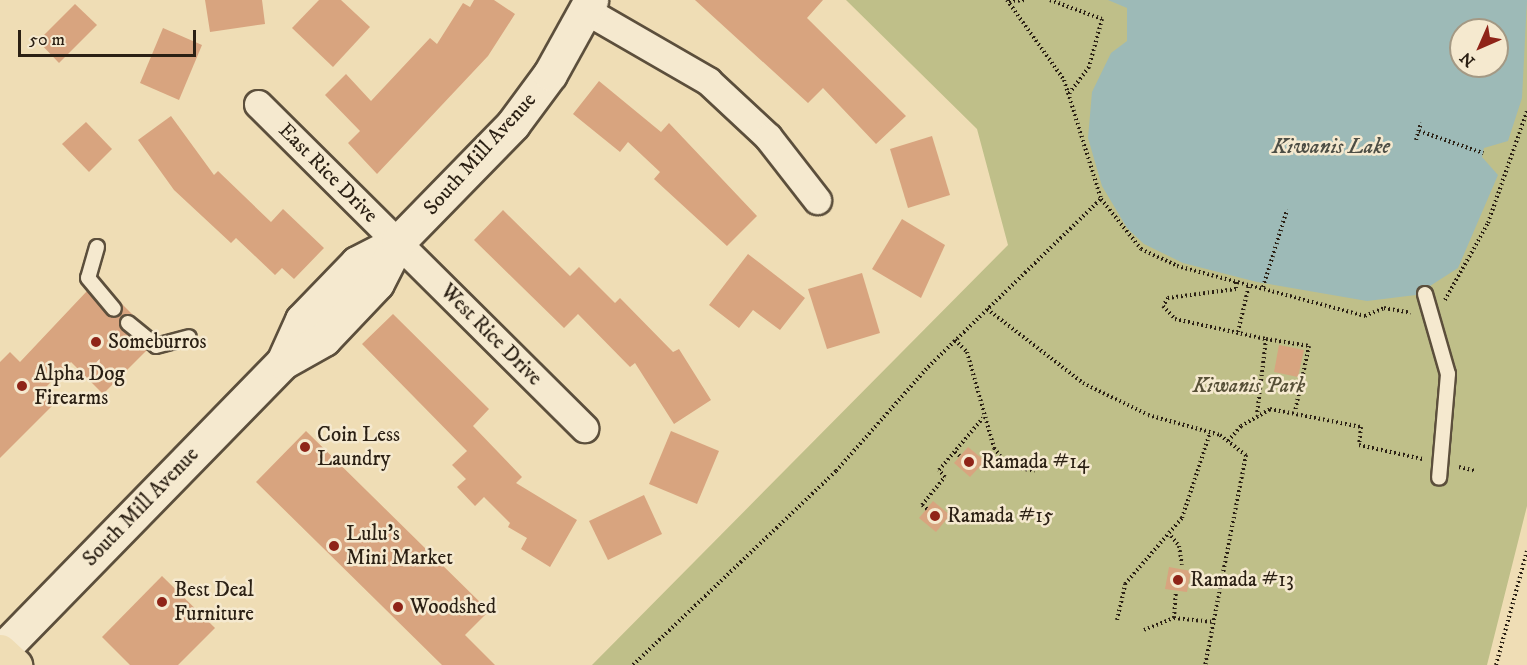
<!DOCTYPE html>
<style>
body{margin:0}
#map{position:relative;width:1527px;height:665px;overflow:hidden;background:#efddb5;font-family:"IM FELL DW Pica",serif}
div>[style]{position:absolute}
[style*='--x']{left:calc(var(--x)*1px);top:calc(var(--y)*1px);width:calc(var(--w)*1px);rotate:calc(var(--a)*1deg)}
.green>*{inset:0;background:#bfbf89}
.water>*{inset:0;background:#9dbab7}
.building>*{inset:0;background:#d8a47f}
.path>*{height:4px;margin-top:-2px;transform-origin:0;background:repeating-linear-gradient(90deg,#2b2014 0 1.5px,transparent 0 4.5px)}
.roads{filter:drop-shadow(2px 0 #5c4f3c) drop-shadow(-2px 0 #5c4f3c) drop-shadow(0 2px #5c4f3c) drop-shadow(0 -2px #5c4f3c)}
.lane>*{height:14px;margin:-7px;padding:0 7px;transform-origin:7px;border-radius:7px;background:#f5e9cf}
.street>*{height:27px;margin:-13.5px;padding:0 13.5px;transform-origin:13.5px;border-radius:13.5px;background:#f5e9cf}
.secondary>*{height:33px;margin:-16.5px;padding:0 16.5px;transform-origin:16.5px;border-radius:16.5px;background:#f5e9cf}
.primary>*{height:33px;margin:-16.5px;padding:0 16.5px;transform-origin:16.5px;border-radius:16.5px;background:#efddb5}
.dots>*{width:16px;height:16px;translate:-50% -50%;box-sizing:border-box;border:3px solid #f5e9cf;border-radius:50%}
span{translate:-50% -50%;white-space:nowrap;text-align:center;line-height:1.15;-webkit-text-stroke:5px #f5e9cf;paint-order:stroke}
.street-label{font-size:21px;color:#2b2014}
.poi-label{font-size:21px;color:#2b2014}
.left{translate:0 -50%;text-align:left}
.park-label{font-size:21px;color:#575037;font-style:italic}
.water-label{font-size:22px;color:#4d4e45;font-style:italic}
.north{position:absolute;left:1449px;top:18px;width:60px;height:60px;box-sizing:border-box;background:#f5e9cf;border:2px solid #a49984;border-radius:50%;rotate:225deg;font-size:16px;font-weight:700;line-height:24px;text-align:center;color:#2b2014}
.north::after{content:'';display:block;margin:auto;width:21px;height:27px;background:#8f2418;clip-path:polygon(50% 0,100% 100%,50% 72%,0 100%)}
.scale{position:absolute;left:18px;top:30px;width:178px;height:27px;box-sizing:border-box;border:3px solid #2b2014;border-top:0;padding-left:8px;font-size:18px;line-height:21px;white-space:nowrap;color:#2b2014;-webkit-text-stroke:4px #f5e9cf;paint-order:stroke}
</style>
<div id="map">
<div class="green">
<div style="clip-path:polygon(evenodd,846px 0,1527px 0,1527px 506px,1487px 665px,592px 665px,1008px 245px,977px 129px,846px 0,1461px 30px,1497px 30px,1497px 66px,1461px 66px,1461px 30px)"></div>
</div>
<div class="water">
<div style="clip-path:polygon(evenodd,1108px 0,1527px 0,1522px 98px,1508px 141px,1484px 148px,1482px 157px,1498px 175px,1458px 268px,1416px 295px,1367px 301px,1257px 282px,1183px 263px,1144px 244px,1127px 228px,1102px 186px,1088px 138px,1092px 92px,1111px 53px,1127px 41px,1127px 8px,1108px 0,1461px 30px,1497px 30px,1497px 66px,1461px 66px,1461px 30px)"></div>
</div>
<div class="building">
<div style="clip-path:polygon(205px 0,262px 0,265px 24px,210px 32px)"></div>
<div style="clip-path:polygon(319px 0,341px 0,370px 27px,333px 67px,292px 28px)"></div>
<div style="clip-path:polygon(474px 0,494px 0,515px 14px,488px 56px,377px 174px,348px 143px,360px 131px,325px 95px,346px 74px,371px 101px,430px 38px,437px 44px,463px 3px,470px 7px)"></div>
<div style="clip-path:polygon(695px 0,823px 0,807px 18px,906px 116px,876px 144px,823px 88px,808px 103px)"></div>
<div style="clip-path:polygon(75px 4px,97px 25px,59px 63px,38px 41px)"></div>
<div style="clip-path:polygon(163px 28px,202px 45px,179px 100px,140px 83px)"></div>
<div style="clip-path:polygon(599px 81px,661px 132px,669px 123px,757px 216px,727px 246px,654px 179px,660px 172px,628px 142px,620px 152px,573px 114px)"></div>
<div style="clip-path:polygon(171px 116px,214px 175px,218px 171px,271px 222px,283px 209px,324px 248px,294px 279px,282px 268px,275px 275px,236px 238px,231px 243px,174px 190px,138px 140px)"></div>
<div style="clip-path:polygon(86px 122px,112px 149px,89px 172px,62px 144px)"></div>
<div style="clip-path:polygon(932px 136px,950px 195px,908px 208px,890px 149px)"></div>
<div style="clip-path:polygon(503px 210px,570px 276px,579px 267px,615px 303px,620px 298px,673px 352px,679px 349px,711px 400px,674px 424px,635px 363px,630px 367px,578px 314px,564px 328px,474px 240px)"></div>
<div style="clip-path:polygon(902px 219px,945px 245px,921px 298px,872px 269px)"></div>
<div style="clip-path:polygon(748px 254px,805px 298px,780px 330px,753px 310px,739px 328px,709px 305px)"></div>
<div style="clip-path:polygon(862px 273px,880px 333px,827px 349px,808px 289px)"></div>
<div style="clip-path:polygon(87px 291px,110px 317px,120px 315px,121px 303px,134px 316px,121px 317px,120px 327px,147px 350px,103px 394px,71px 362px,44px 389px,56px 402px,0 458px,0 362px,10px 352px,20px 362px)"></div>
<div style="clip-path:polygon(393px 314px,489px 409px,473px 426px,522px 477px,516px 483px,577px 520px,550px 567px,521px 549px,527px 538px,508px 527px,510px 523px,484px 497px,475px 506px,457px 487px,466px 479px,452px 465px,467px 451px,362px 344px)"></div>
<div style="clip-path:polygon(1279px 345px,1304px 350px,1298px 377px,1274px 372px)"></div>
<div style="clip-path:polygon(306px 431px,489px 611px,465px 635px,495px 665px,442px 665px,256px 482px)"></div>
<div style="clip-path:polygon(671px 431px,719px 451px,697px 504px,649px 484px)"></div>
<div style="clip-path:polygon(968px 447px,985px 461px,970px 477px,954px 463px)"></div>
<div style="clip-path:polygon(644px 495px,662px 534px,608px 560px,589px 521px)"></div>
<div style="clip-path:polygon(933px 501px,950px 515px,936px 532px,919px 518px)"></div>
<div style="clip-path:polygon(1169px 567px,1191px 571px,1187px 592px,1165px 589px)"></div>
<div style="clip-path:polygon(162px 576px,215px 628px,178px 665px,130px 665px,102px 637px)"></div>
</div>
<div class="path">
<div style="--x:1007;--y:0;--w:98;--a:54.5"></div>
<div style="--x:1064;--y:80;--w:125;--a:72.7"></div>
<div style="--x:1101;--y:199;--w:64;--a:51.3"></div>
<div style="--x:1141;--y:249;--w:40;--a:25"></div>
<div style="--x:1177;--y:266;--w:195;--a:14.9"></div>
<div style="--x:1365;--y:316;--w:21;--a:-23"></div>
<div style="--x:1384;--y:308;--w:27;--a:10"></div>
<div style="--x:1050;--y:0;--w:55;--a:20.1"></div>
<div style="--x:1102;--y:19;--w:50;--a:105.2"></div>
<div style="--x:1089;--y:67;--w:35;--a:127"></div>
<div style="--x:1009;--y:1;--w:17;--a:-3"></div>
<div style="--x:1419;--y:131;--w:68;--a:19"></div>
<div style="--x:1416;--y:140;--w:18;--a:-74"></div>
<div style="--x:1236;--y:282;--w:7;--a:90"></div>
<div style="--x:1236;--y:289;--w:69;--a:172.5"></div>
<div style="--x:1168;--y:298;--w:9;--a:122"></div>
<div style="--x:1163;--y:306;--w:18;--a:47"></div>
<div style="--x:1175;--y:319;--w:93;--a:12.4"></div>
<div style="--x:1266;--y:339;--w:77;--a:96.8"></div>
<div style="--x:1263;--y:287;--w:81;--a:-72.7"></div>
<div style="--x:1445;--y:300;--w:88;--a:-60.8"></div>
<div style="--x:1488;--y:223;--w:119;--a:-70.8"></div>
<div style="--x:987;--y:309;--w:121;--a:37.6"></div>
<div style="--x:1083;--y:383;--w:72;--a:26.2"></div>
<div style="--x:1148;--y:415;--w:75;--a:15.5"></div>
<div style="--x:1220;--y:435;--w:33;--a:38"></div>
<div style="--x:1246;--y:455;--w:214;--a:101"></div>
<div style="--x:1238;--y:332;--w:48;--a:-76.8"></div>
<div style="--x:1266;--y:339;--w:44;--a:9.2"></div>
<div style="--x:1309;--y:346;--w:67;--a:102"></div>
<div style="--x:955;--y:340;--w:17;--a:45"></div>
<div style="--x:967;--y:352;--w:100;--a:74.3"></div>
<div style="--x:994;--y:448;--w:23;--a:52"></div>
<div style="--x:1008;--y:466;--w:27;--a:10"></div>
<div style="--x:1228;--y:441;--w:20;--a:-49"></div>
<div style="--x:1241;--y:426;--w:34;--a:-30"></div>
<div style="--x:1270;--y:409;--w:93;--a:11.2"></div>
<div style="--x:1361;--y:427;--w:18;--a:96"></div>
<div style="--x:1359;--y:445;--w:65;--a:12.5"></div>
<div style="--x:955;--y:452;--w:6;--a:39"></div>
<div style="--x:1459;--y:467;--w:17;--a:13"></div>
<div style="--x:927;--y:509;--w:6;--a:-141"></div>
<div style="--x:922;--y:505;--w:36;--a:-51"></div>
<div style="--x:945;--y:477;--w:9;--a:-131"></div>
<div style="--x:939;--y:470;--w:68;--a:-49.8"></div>
<div style="--x:1171;--y:536;--w:13;--a:51"></div>
<div style="--x:1179;--y:546;--w:19;--a:81"></div>
<div style="--x:1174;--y:618;--w:26;--a:-86"></div>
<div style="--x:1117;--y:620;--w:37;--a:-77"></div>
<div style="--x:1125;--y:584;--w:87;--a:-49.2"></div>
<div style="--x:1182;--y:518;--w:89;--a:-71.8"></div>
<div style="--x:1144;--y:630;--w:32;--a:-22"></div>
<div style="--x:1174;--y:618;--w:40;--a:5.7"></div>
<div style="--x:633;--y:665;--w:281;--a:-43.7"></div>
<div style="--x:836;--y:471;--w:139;--a:-48.5"></div>
<div style="--x:928;--y:367;--w:241;--a:-44.2"></div>
<div style="--x:1496;--y:665;--w:118;--a:-74.8"></div>
</div>
<div class="roads">
<div class="lane">
<div style="--x:97;--y:247;--w:32;--a:106"></div>
<div style="--x:88;--y:278;--w:40;--a:50"></div>
<div style="--x:1425;--y:294;--w:83;--a:74"></div>
<div style="--x:1448;--y:374;--w:104;--a:94.9"></div>
<div style="--x:128;--y:323;--w:36;--a:39"></div>
<div style="--x:156;--y:346;--w:34;--a:-15"></div>
</div>
<div class="street">
<div style="--x:587;--y:11;--w:140;--a:30"></div>
<div style="--x:708;--y:81;--w:82;--a:43"></div>
<div style="--x:768;--y:137;--w:80;--a:52.1"></div>
<div style="--x:258;--y:104;--w:460;--a:44.8"></div>
</div>
<div class="secondary">
<div style="--x:283;--y:362;--w:46;--a:-65.7"></div>
<div style="--x:302;--y:320;--w:79;--a:-46"></div>
<div style="--x:357;--y:263;--w:46;--a:-27.1"></div>
<div style="--x:0;--y:652;--w:405;--a:-45.7"></div>
<div style="--x:283;--y:362;--w:47;--a:-29.3"></div>
<div style="--x:324;--y:339;--w:77;--a:-46.6"></div>
<div style="--x:377;--y:283;--w:46;--a:-62.9"></div>
<div style="--x:398;--y:242;--w:165;--a:-45.7"></div>
<div style="--x:513;--y:124;--w:62;--a:-53.5"></div>
<div style="--x:550;--y:74;--w:85;--a:-61"></div>
</div>
<div class="primary">
<div style="--x:0;--y:651;--w:21;--a:43"></div>
</div>
</div>
<div class="dots">
<div style="left:96px;top:342px;background:#8f2418"></div>
<div style="left:22px;top:386px;background:#8f2418"></div>
<div style="left:305px;top:447px;background:#8f2418"></div>
<div style="left:969px;top:462px;background:#8f2418"></div>
<div style="left:935px;top:516px;background:#8f2418"></div>
<div style="left:334px;top:546px;background:#8f2418"></div>
<div style="left:1178px;top:580px;background:#8f2418"></div>
<div style="left:162px;top:602px;background:#8f2418"></div>
<div style="left:398px;top:607px;background:#8f2418"></div>
</div>
<div class="street-label">
<span style="left:480px;top:154px;rotate:-48deg">South Mill Avenue</span>
<span style="left:328px;top:173px;rotate:45deg">East Rice Drive</span>
<span style="left:491px;top:335px;rotate:45deg">West Rice Drive</span>
<span style="left:141px;top:507px;rotate:-46deg">South Mill Avenue</span>
</div>
<div class="poi-label">
<span class="left" style="left:108px;top:342px">Someburros</span>
<span class="left" style="left:34px;top:386px">Alpha Dog<br>Firearms</span>
<span class="left" style="left:317px;top:447px">Coin Less<br>Laundry</span>
<span class="left" style="left:981px;top:462px">Ramada #14</span>
<span class="left" style="left:947px;top:516px">Ramada #15</span>
<span class="left" style="left:346px;top:546px">Lulu's<br>Mini Market</span>
<span class="left" style="left:1190px;top:580px">Ramada #13</span>
<span class="left" style="left:174px;top:602px">Best Deal<br>Furniture</span>
<span class="left" style="left:410px;top:607px">Woodshed</span>
</div>
<div class="park-label">
<span style="left:1249px;top:386px">Kiwanis Park</span>
</div>
<div class="water-label">
<span style="left:1331px;top:147px">Kiwanis Lake</span>
</div>
<div class="north">N</div>
<div class="scale">50 m</div>
</div>
